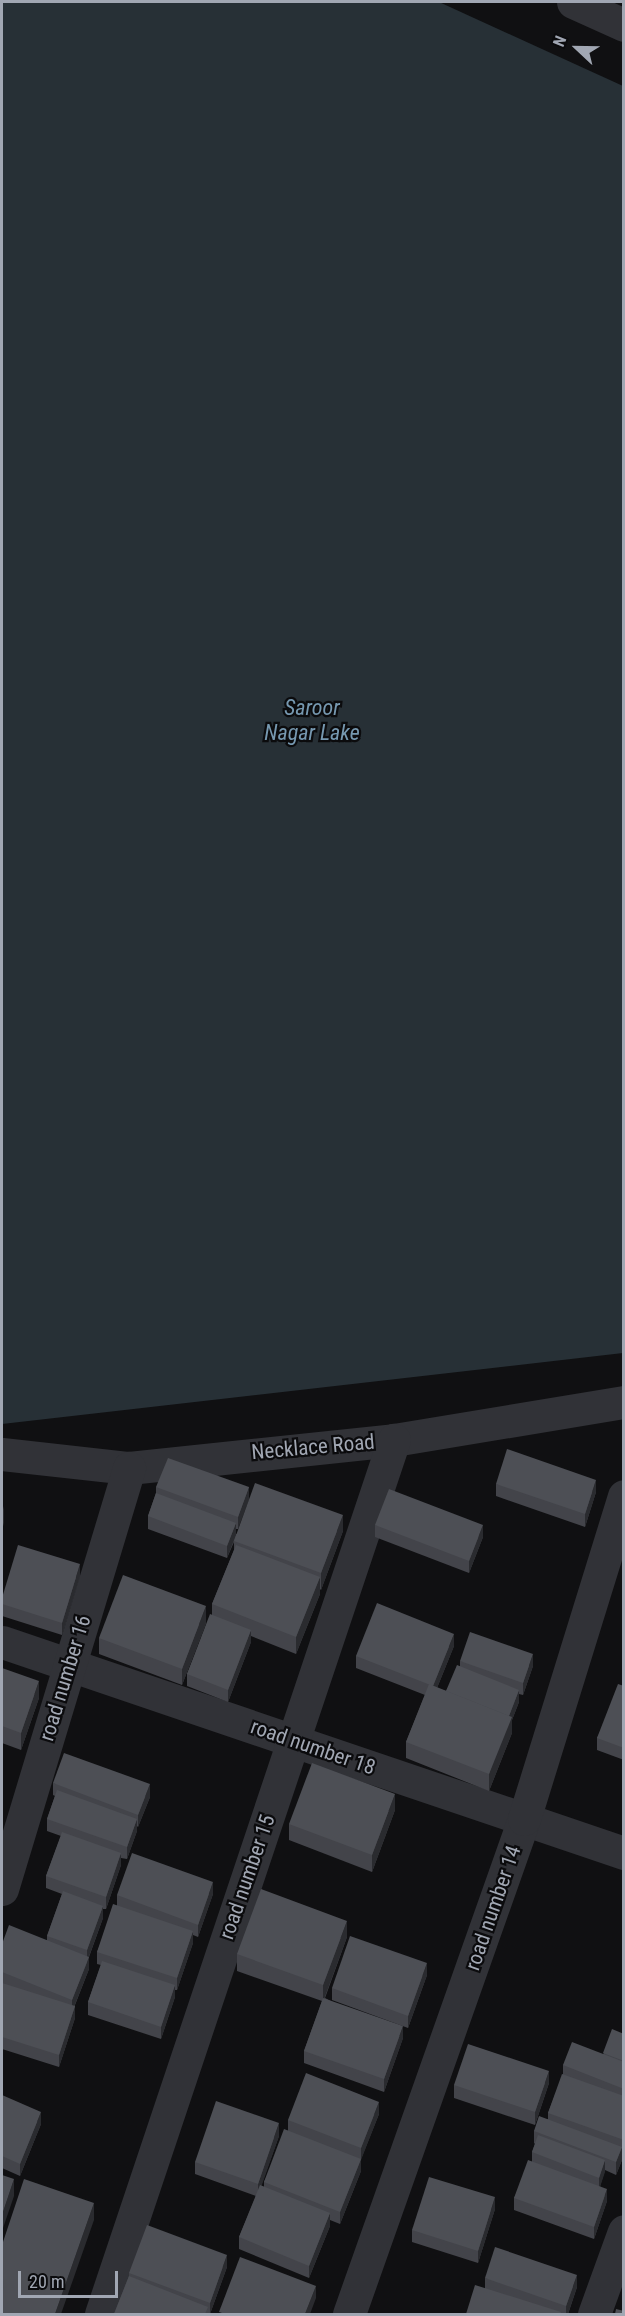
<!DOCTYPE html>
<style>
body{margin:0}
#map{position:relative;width:625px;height:2316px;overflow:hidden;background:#101012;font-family:"Roboto Condensed",sans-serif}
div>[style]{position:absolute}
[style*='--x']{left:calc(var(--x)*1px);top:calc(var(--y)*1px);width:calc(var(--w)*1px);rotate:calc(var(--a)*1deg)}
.water>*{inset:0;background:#273036}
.minor>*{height:33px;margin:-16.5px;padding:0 16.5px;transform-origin:16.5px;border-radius:16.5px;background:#313237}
.wall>*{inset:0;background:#43444a}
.shaded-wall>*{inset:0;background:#2a2b2f}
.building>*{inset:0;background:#4d4f55}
span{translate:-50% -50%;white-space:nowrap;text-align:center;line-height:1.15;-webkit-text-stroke:4.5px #0b0b0d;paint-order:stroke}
.street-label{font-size:21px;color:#a1a7b3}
.water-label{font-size:22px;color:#7698b0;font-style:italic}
.frame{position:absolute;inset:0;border:3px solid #a1a7b3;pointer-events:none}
.north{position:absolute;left:547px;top:18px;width:60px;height:60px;-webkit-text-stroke:4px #0b0b0d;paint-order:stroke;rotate:292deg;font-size:16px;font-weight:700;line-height:24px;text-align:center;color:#a1a7b3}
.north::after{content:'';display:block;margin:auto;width:21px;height:27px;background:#a1a7b3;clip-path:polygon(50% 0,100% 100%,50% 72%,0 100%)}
.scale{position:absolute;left:18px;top:2271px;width:100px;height:27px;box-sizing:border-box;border:3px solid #a1a7b3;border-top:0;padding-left:8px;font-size:18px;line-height:21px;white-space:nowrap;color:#a1a7b3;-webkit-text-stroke:4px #0b0b0d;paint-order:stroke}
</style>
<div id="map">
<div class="water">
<div style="clip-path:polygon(2px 2px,439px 2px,623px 86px,623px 1353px,2px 1424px)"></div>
</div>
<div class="minor">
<div style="--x:573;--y:2;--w:56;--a:24.3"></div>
<div style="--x:2;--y:1454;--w:128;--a:6.3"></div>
<div style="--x:129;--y:1468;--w:266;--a:-6"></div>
<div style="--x:394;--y:1440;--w:233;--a:-9.4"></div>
<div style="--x:2;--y:1642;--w:657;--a:18.74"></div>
<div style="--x:2;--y:1889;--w:440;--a:-73.2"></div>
<div style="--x:101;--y:2314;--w:922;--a:-71.47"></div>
<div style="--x:349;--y:2314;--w:525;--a:-70.53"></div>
<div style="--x:524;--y:1819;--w:338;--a:-72.8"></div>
<div style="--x:594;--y:2314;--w:88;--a:-70.1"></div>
</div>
<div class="wall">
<div style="clip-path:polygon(496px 1484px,596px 1492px,585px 1527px,496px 1496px)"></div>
<div style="clip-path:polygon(156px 1487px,249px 1487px,238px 1529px,236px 1529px,236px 1534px,343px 1531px,321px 1590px,320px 1589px,320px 1594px,296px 1654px,251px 1636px,251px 1642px,228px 1702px,187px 1686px,187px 1674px,212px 1615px,212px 1604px,234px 1550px,234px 1542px,227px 1558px,148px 1529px,148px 1516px,156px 1493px)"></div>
<div style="clip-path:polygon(375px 1525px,483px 1537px,469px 1573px,375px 1537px)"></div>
<div style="clip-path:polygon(80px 1576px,62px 1635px,2px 1616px,2px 1598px)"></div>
<div style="clip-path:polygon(206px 1623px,182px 1685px,99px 1654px,99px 1638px)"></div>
<div style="clip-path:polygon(454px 1646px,437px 1688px,446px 1691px,460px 1667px,460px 1661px,533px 1666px,523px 1695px,519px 1694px,519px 1702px,512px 1720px,512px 1733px,489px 1791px,406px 1758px,406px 1742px,425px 1695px,356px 1668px,356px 1656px)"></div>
<div style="clip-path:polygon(2px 1668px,39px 1698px,21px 1750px,2px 1743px)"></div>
<div style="clip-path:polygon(624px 1686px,624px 1760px,597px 1750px,597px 1738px)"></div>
<div style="clip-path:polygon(53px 1783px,150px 1797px,138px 1827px,137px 1826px,137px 1831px,127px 1859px,121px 1858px,121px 1865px,106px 1909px,103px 1909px,103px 1918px,89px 1957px,89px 1969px,75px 2005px,75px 2018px,59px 2067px,2px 2049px,2px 1944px,47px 1940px,47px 1936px,62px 1894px,46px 1888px,46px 1876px,61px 1836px,47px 1831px,47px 1819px,55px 1796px,53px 1795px)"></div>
<div style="clip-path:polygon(395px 1810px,372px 1872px,289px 1840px,289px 1824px)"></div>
<div style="clip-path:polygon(213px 1894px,198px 1937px,193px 1935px,193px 1943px,177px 1990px,175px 1990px,175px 1997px,161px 2039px,88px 2015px,88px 2002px,101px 1965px,97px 1964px,97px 1952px,117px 1905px,117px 1895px)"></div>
<div style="clip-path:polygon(347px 1937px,325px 1998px,403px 2038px,384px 2092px,304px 2063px,304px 2051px,322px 2001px,237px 1971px,237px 1954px)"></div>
<div style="clip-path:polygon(427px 1975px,408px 2028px,332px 2000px,332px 1988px)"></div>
<div style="clip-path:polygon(624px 2034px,624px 2152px,622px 2152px,622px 2160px,616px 2175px,605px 2170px,600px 2186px,607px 2201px,594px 2239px,514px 2210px,514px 2198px,532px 2162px,532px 2152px,535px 2144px,534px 2143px,534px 2131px,548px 2119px,548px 2113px,563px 2074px,563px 2065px,603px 2054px)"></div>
<div style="clip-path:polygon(549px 2083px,535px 2125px,454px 2098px,454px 2085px)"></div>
<div style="clip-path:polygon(2px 2095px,41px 2124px,20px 2176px,2px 2168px)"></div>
<div style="clip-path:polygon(379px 2114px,361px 2159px,361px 2171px,340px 2224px,330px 2220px,330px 2226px,309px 2278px,239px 2249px,239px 2237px,256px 2196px,195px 2174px,195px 2162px,279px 2136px,261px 2186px,264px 2187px,264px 2182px,288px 2130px,288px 2120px)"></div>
<div style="clip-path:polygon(495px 2209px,478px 2263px,412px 2242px,412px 2230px)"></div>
<div style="clip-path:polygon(227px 2267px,210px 2314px,114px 2314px,129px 2276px,129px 2273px)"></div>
<div style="clip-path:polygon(485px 2278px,577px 2287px,568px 2314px,466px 2314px,485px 2288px)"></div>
</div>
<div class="shaded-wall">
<div style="clip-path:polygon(596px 1480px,596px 1492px,585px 1527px,585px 1514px)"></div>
<div style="clip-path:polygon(249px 1487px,249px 1500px,238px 1529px,238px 1517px)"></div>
<div style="clip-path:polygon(4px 1506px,4px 1523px,2px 1530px,2px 1513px)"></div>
<div style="clip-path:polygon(343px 1515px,343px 1531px,321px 1590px,321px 1573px)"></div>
<div style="clip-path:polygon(236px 1523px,236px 1535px,227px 1558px,227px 1546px)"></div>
<div style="clip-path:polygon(483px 1525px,483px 1537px,469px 1573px,469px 1561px)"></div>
<div style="clip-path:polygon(80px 1564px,80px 1576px,62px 1635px,62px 1623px)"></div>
<div style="clip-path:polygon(320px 1577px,320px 1594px,296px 1654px,296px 1637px)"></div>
<div style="clip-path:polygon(206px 1606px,206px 1623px,182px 1685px,182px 1669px)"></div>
<div style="clip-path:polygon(251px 1630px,251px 1642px,228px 1702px,228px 1690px)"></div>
<div style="clip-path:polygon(454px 1634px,454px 1646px,433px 1698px,433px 1686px)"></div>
<div style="clip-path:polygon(533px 1654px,533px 1666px,523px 1695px,523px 1683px)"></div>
<div style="clip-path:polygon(39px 1681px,39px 1698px,21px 1750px,21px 1733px)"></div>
<div style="clip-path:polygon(519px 1690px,519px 1702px,512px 1720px,512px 1733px,489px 1791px,489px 1774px,509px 1716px)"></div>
<div style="clip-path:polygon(150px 1784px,150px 1797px,138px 1827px,138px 1815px)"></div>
<div style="clip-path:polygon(395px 1794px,395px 1810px,372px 1872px,372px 1855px)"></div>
<div style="clip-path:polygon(137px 1819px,137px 1831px,127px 1859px,127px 1847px)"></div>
<div style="clip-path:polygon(121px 1853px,121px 1865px,106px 1909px,106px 1897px)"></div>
<div style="clip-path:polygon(213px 1882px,213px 1894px,198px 1937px,198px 1925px)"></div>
<div style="clip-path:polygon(103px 1906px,103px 1918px,88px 1959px,89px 1957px,89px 1969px,72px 2012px,72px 2000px,87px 1962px,87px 1950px)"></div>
<div style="clip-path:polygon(347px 1921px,347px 1937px,323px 2002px,323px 1985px)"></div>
<div style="clip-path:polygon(193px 1931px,193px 1943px,177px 1990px,177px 1978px)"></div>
<div style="clip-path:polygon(427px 1963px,427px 1975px,408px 2028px,408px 2016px)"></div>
<div style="clip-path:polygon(175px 1985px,175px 1997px,161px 2039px,161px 2027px)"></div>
<div style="clip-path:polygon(75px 2006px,75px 2018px,59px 2067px,59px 2055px)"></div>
<div style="clip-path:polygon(403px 2026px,403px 2038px,384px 2092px,384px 2079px)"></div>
<div style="clip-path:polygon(549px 2071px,549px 2083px,535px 2125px,535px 2112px)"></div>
<div style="clip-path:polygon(379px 2102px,379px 2114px,361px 2160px,361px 2148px)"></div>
<div style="clip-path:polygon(41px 2112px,41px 2124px,20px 2176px,20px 2164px)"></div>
<div style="clip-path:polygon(279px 2123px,279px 2136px,258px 2196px,258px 2184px)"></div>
<div style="clip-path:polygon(622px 2147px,622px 2160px,616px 2175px,616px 2162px)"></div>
<div style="clip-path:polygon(361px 2159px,361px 2171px,340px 2224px,340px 2212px)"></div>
<div style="clip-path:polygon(605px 2160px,605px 2172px,599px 2190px,599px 2178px)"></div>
<div style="clip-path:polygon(14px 2179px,14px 2196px,2px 2231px,2px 2215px)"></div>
<div style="clip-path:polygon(607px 2189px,607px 2201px,594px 2239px,594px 2227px)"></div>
<div style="clip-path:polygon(495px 2197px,495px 2209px,478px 2263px,478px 2251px)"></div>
<div style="clip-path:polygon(94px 2203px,94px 2220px,61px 2314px,55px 2314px)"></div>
<div style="clip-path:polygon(330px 2213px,330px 2226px,309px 2278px,309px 2266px)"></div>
<div style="clip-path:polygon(227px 2255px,227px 2267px,210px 2314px,210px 2303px)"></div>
<div style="clip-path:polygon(577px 2275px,577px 2287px,568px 2314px,566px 2314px,566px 2306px)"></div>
<div style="clip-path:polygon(316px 2286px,316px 2298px,310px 2314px,305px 2314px)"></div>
</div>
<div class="building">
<div style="clip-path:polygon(507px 1449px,596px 1480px,585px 1514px,496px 1484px)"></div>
<div style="clip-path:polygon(168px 1458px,249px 1487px,238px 1517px,156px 1487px)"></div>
<div style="clip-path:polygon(255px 1483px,343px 1515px,321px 1573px,234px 1541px)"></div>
<div style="clip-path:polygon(389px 1489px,483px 1525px,469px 1561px,375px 1525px)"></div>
<div style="clip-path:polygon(156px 1493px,236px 1523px,227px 1546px,148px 1516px)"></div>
<div style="clip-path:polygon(18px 1545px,80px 1564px,62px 1623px,2px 1604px,2px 1598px)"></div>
<div style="clip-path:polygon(236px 1545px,320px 1577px,296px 1637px,212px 1604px)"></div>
<div style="clip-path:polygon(123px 1575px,206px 1606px,182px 1669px,99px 1638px)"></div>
<div style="clip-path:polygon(377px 1603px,454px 1634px,433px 1686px,356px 1656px)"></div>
<div style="clip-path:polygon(210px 1614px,251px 1630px,228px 1690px,187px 1674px)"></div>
<div style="clip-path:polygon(470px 1632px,533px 1654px,523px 1683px,460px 1661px)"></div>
<div style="clip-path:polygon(457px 1665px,519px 1690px,509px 1716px,446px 1691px)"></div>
<div style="clip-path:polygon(2px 1668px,39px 1681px,21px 1733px,2px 1726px)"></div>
<div style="clip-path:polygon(429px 1684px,512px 1717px,489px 1774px,406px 1742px)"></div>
<div style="clip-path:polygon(618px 1684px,624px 1686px,624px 1748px,597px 1738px)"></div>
<div style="clip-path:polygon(64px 1753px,150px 1784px,138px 1815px,53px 1783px)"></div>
<div style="clip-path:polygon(312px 1763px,395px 1794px,372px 1855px,289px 1824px)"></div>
<div style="clip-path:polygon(57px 1790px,137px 1819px,127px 1847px,47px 1819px)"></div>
<div style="clip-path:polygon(62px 1832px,121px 1853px,106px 1897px,46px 1876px)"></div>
<div style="clip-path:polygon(132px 1853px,213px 1882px,198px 1925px,117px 1895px)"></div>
<div style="clip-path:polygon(261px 1889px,347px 1921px,323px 1985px,237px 1954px)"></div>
<div style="clip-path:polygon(63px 1891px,103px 1906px,87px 1950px,47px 1936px)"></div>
<div style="clip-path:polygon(113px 1904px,193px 1931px,177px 1978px,97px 1952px)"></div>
<div style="clip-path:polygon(9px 1925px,89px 1957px,72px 2000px,2px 1972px,2px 1944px)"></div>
<div style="clip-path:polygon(350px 1936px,427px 1963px,408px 2016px,332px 1988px)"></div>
<div style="clip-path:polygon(102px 1961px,175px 1985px,161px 2027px,88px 2002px)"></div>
<div style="clip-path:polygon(2px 1983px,75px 2006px,59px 2055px,2px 2037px)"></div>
<div style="clip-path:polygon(323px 1998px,403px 2026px,384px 2079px,304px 2051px)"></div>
<div style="clip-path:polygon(612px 2029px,624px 2034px,624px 2061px,603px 2053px)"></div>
<div style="clip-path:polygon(572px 2042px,624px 2062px,624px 2089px,563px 2065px)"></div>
<div style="clip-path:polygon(468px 2044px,549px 2071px,535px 2112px,454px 2085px)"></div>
<div style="clip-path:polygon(306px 2073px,379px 2102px,361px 2148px,288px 2120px)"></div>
<div style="clip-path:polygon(562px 2074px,624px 2096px,624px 2140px,548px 2113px)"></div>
<div style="clip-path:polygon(2px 2095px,41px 2112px,20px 2164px,2px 2156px)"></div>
<div style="clip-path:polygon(216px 2101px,279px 2123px,258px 2184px,195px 2162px)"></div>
<div style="clip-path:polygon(539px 2116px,622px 2147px,616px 2162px,534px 2131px)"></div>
<div style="clip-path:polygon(284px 2129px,361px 2159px,340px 2212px,264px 2182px)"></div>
<div style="clip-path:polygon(538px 2135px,605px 2160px,599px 2178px,532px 2152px)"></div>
<div style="clip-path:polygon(528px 2160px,607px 2189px,594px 2227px,514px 2198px)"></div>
<div style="clip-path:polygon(2px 2175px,14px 2179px,2px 2215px)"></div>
<div style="clip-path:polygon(429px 2177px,495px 2197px,478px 2251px,412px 2230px)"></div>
<div style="clip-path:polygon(24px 2179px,94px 2203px,55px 2314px,2px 2314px,2px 2245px)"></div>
<div style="clip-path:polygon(260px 2185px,330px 2213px,309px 2266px,239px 2237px)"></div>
<div style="clip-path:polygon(147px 2225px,227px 2255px,210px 2303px,129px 2273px)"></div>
<div style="clip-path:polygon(495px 2247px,577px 2275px,566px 2306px,485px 2278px)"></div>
<div style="clip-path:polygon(240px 2257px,316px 2286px,305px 2314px,225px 2314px,219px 2312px)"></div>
<div style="clip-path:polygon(129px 2276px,208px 2307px,205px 2314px,114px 2314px)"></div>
<div style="clip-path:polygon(475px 2285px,561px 2312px,560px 2314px,466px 2314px)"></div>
<div style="clip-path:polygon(616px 2309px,624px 2311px,624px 2314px,615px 2314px)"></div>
</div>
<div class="street-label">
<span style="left:313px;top:1447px;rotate:-5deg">Necklace Road</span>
<span style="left:65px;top:1678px;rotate:-73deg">road number 16</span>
<span style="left:313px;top:1747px;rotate:19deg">road number 18</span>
<span style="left:247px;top:1877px;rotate:-71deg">road number 15</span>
<span style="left:493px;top:1908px;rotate:-71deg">road number 14</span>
</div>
<div class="water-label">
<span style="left:312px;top:720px">Saroor<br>Nagar Lake</span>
</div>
<div class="frame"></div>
<div class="north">N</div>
<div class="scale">20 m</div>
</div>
